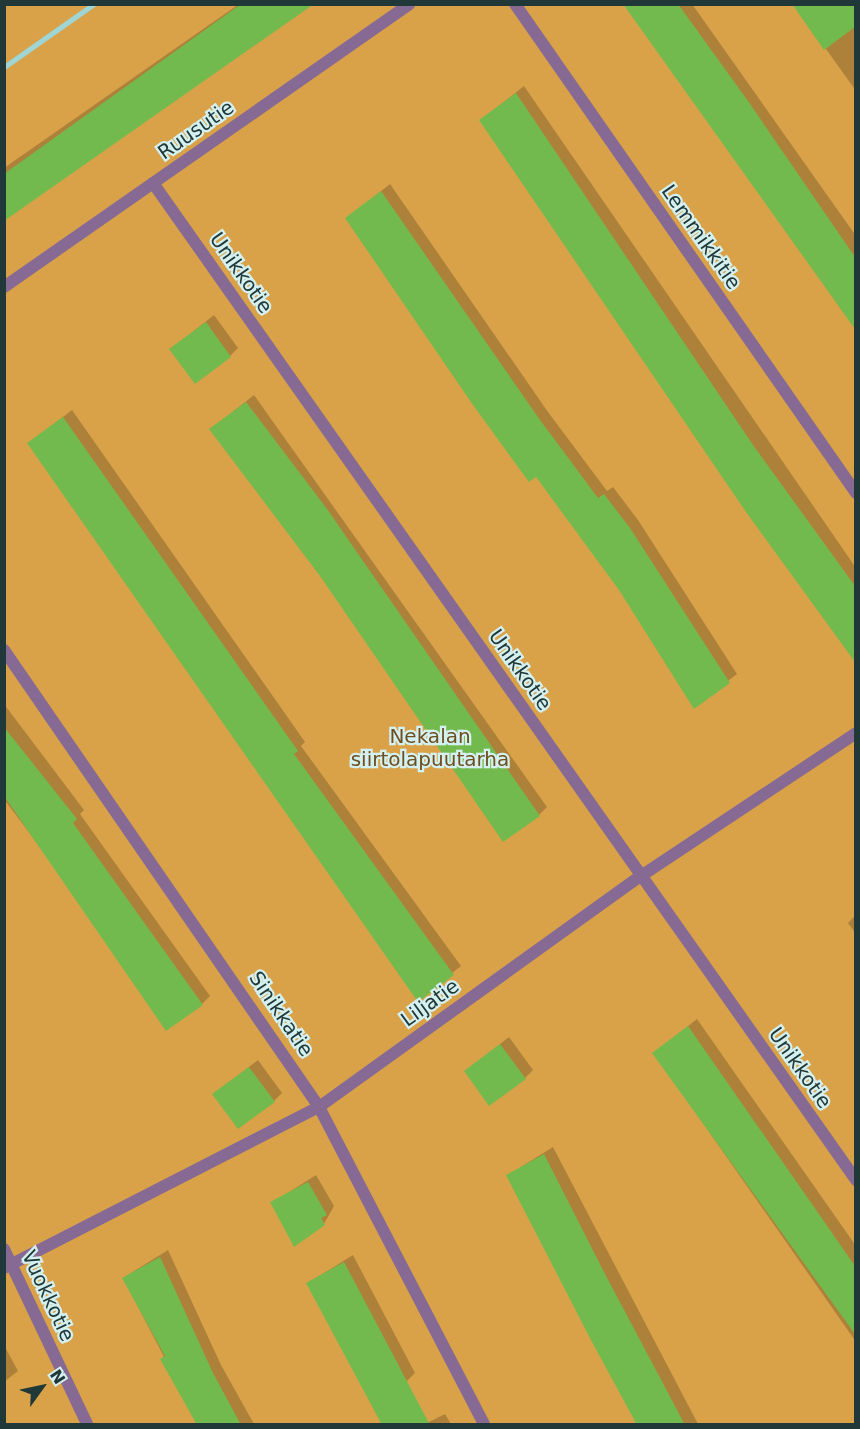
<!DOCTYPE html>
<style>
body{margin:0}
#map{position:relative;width:860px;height:1429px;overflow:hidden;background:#9ed5d5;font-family:"DejaVu Sans",sans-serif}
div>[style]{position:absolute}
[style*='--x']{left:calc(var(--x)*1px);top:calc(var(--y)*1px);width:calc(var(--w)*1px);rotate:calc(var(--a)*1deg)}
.green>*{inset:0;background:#d9a249}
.shadow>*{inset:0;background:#0003}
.building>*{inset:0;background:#73ba4e}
.lane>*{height:12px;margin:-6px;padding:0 6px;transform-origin:6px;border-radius:6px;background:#876a93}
span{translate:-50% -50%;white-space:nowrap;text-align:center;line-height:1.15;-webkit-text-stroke:4.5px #d5f0f0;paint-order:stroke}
.street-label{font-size:20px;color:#213838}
.park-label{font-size:20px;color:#6d4f1f}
.frame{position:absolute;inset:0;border:6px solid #213838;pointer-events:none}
.north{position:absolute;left:12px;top:1357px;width:60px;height:60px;-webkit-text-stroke:4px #d5f0f0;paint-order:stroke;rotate:57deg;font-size:16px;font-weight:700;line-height:24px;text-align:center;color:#213838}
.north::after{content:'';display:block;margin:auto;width:21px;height:27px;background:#213838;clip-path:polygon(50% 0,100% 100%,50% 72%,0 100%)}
</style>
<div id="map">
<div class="green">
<div style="clip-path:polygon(5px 4px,89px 4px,89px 5px,5px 64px)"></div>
<div style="clip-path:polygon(98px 5px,855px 5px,855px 1424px,5px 1424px,4px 71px)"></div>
</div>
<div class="shadow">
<div style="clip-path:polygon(239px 4px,311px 4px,4px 220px,4px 168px)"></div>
<div style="clip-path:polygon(692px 4px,856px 236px,856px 330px,626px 5px)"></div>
<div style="clip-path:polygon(812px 4px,856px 4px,856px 91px,801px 14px)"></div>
<div style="clip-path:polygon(524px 86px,856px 568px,856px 660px,481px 120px)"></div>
<div style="clip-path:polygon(390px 184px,548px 412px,607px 491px,613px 487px,638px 520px,737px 674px,694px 707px,620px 589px,347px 218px)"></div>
<div style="clip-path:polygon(214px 315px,238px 348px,230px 356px,171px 349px)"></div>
<div style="clip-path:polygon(254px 395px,547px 807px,539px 815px,321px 575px,211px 429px)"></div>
<div style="clip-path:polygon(72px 410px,305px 742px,301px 746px,461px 966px,418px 1000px,29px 443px)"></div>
<div style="clip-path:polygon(4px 704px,84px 810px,80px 814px,210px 996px,202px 1004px,81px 902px,4px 799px)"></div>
<div style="clip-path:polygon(856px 915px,856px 934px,848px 923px)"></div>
<div style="clip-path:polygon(697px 1019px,856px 1246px,856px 1342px,654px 1053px)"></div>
<div style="clip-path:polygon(509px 1037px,533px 1070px,525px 1078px,466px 1071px)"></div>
<div style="clip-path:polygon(258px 1060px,282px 1093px,274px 1101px,214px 1094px)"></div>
<div style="clip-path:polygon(553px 1147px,698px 1424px,639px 1424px,508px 1175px)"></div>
<div style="clip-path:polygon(316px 1175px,334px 1206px,324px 1224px,272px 1203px)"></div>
<div style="clip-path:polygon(168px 1250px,221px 1365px,254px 1424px,199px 1424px,123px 1278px)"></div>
<div style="clip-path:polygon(353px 1255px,415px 1373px,407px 1381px,308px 1283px)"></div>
<div style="clip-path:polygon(4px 1345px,18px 1371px,4px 1382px)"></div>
<div style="clip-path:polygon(445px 1414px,451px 1424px,425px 1424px)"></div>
</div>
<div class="building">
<div style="clip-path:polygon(241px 4px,314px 4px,4px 221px,4px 174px)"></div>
<div style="clip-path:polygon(623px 4px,678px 4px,748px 101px,855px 257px,855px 329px)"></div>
<div style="clip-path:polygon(792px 4px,855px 4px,855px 27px,824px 50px)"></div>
<div style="clip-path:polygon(516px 93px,753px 445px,855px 586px,855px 662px,746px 512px,479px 120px)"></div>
<div style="clip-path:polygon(381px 191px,540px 420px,598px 498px,604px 494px,630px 528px,730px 683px,694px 709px,619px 590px,536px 477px,529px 482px,473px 405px,345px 218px)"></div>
<div style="clip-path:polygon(206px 322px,231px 357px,195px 384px,169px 349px)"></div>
<div style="clip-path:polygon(246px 402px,327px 509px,540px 816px,503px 842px,320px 576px,209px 429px)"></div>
<div style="clip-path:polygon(63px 417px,298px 751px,294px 754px,454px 975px,418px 1002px,27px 443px)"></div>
<div style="clip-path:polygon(4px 727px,77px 819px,73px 823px,203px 1005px,166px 1031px,4px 796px)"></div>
<div style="clip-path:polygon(688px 1026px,855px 1266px,855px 1334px,652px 1053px)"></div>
<div style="clip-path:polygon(500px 1044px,526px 1079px,489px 1106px,464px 1071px)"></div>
<div style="clip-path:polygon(249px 1067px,275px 1102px,238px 1129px,212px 1094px)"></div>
<div style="clip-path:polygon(544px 1154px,605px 1274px,685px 1425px,637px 1425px,592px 1342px,506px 1175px)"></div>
<div style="clip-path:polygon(308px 1182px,327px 1215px,321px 1218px,325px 1225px,294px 1247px,270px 1202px)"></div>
<div style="clip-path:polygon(160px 1257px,213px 1373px,241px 1425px,197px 1425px,160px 1359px,165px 1356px,122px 1278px)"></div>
<div style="clip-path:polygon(344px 1262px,362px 1296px,430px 1425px,382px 1425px,306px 1283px)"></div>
</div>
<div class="lane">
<div style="--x:515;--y:4;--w:596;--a:55.11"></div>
<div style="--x:153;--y:183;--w:1220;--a:54.81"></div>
<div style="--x:4;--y:287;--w:494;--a:-34.9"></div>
<div style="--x:4;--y:650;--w:555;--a:55.42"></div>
<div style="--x:319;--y:1107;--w:357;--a:62.5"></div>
<div style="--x:4;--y:1249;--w:194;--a:64.6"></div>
<div style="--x:4;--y:1268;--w:354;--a:-27.1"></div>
<div style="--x:319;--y:1107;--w:396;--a:-35.7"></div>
<div style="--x:641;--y:876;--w:258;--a:-33.6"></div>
</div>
<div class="street-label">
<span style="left:196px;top:130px;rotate:-35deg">Ruusutie</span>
<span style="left:701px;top:237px;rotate:55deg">Lemmikkitie</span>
<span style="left:241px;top:273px;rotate:55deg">Unikkotie</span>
<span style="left:520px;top:670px;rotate:55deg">Unikkotie</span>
<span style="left:430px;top:1003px;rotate:-36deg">Liljatie</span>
<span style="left:281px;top:1014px;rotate:56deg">Sinikkatie</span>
<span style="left:800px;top:1068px;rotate:55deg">Unikkotie</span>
<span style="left:48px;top:1296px;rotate:65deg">Vuokkotie</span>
</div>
<div class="park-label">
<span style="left:430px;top:748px">Nekalan<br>siirtolapuutarha</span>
</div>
<div class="frame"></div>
<div class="north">N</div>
</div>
